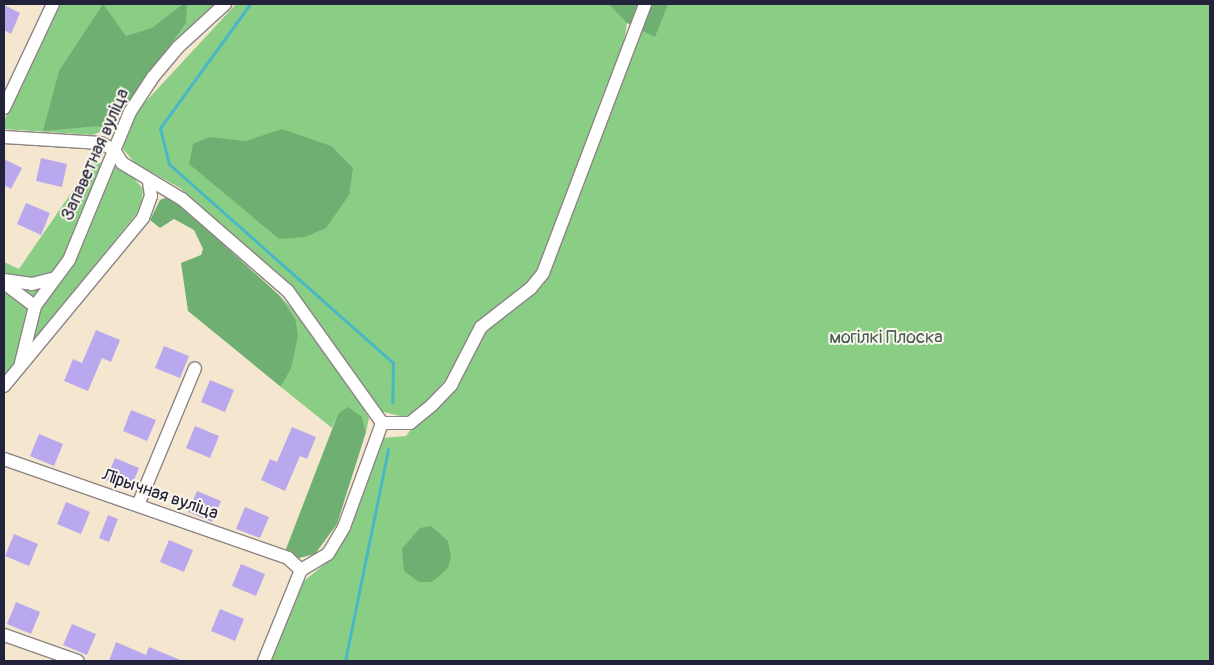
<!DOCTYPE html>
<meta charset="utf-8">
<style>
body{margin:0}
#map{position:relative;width:1214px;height:665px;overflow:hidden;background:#f5e7cf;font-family:Pangolin,sans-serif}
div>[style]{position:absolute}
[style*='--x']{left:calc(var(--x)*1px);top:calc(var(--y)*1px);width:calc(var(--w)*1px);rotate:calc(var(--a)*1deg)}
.green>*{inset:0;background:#8acd85}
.forest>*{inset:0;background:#6fb072}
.stream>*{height:3px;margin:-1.5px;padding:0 1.5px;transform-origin:1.5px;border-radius:1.5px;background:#4ab8c4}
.building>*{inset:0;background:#baa8ee}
.roads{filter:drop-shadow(1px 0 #8c8485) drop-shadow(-1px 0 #8c8485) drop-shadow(0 1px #8c8485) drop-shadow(0 -1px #8c8485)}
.minor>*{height:12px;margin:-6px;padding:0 6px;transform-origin:6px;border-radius:6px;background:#fff}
span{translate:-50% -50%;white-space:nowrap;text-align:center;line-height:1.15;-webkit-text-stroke:4px #fbf7ec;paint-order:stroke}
.street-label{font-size:18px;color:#22223b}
.park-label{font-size:18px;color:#465e55}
.frame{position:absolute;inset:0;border:5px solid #22223b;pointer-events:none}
</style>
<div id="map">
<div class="green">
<div style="clip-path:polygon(59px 4px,214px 4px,161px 58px,109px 129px,92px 135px,4px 129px,4px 121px)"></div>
<div style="clip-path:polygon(236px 4px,636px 4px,627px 23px,621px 60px,539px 270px,518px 293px,481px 319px,446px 379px,422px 408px,404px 417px,380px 411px,288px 283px,180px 188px,135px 163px,123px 149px,125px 137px,138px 110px)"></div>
<div style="clip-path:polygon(652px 4px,1210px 4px,1210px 661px,271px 661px,303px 582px,332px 558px,382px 438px,406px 436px,488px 328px,546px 280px)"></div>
<div style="clip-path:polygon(93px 161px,116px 167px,133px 177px,143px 189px,141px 208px,4px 378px,4px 262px,19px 269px)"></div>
<div style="clip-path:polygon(280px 296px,301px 318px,357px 397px,369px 418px,366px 432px,362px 417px,338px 414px,332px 428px,281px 387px,291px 369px,295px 318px)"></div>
</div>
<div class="forest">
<div style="clip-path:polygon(103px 4px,126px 36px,152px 28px,183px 4px,187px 4px,186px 23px,109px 129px,97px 126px,43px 131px,59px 71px)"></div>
<div style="clip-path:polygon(609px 4px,668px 4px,655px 37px,627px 23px)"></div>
<div style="clip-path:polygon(282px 129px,331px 146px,353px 168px,349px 195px,326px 228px,305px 237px,279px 239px,189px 164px,193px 144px,209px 137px,246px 141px)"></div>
<div style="clip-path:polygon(170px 196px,280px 296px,295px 318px,298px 335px,291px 369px,281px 387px,188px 311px,181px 263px,201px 255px,203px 249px,194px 230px,174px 219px,160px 228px,150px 220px,160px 200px)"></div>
<div style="clip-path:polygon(348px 407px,362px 417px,366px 432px,337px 524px,315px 554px,299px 558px,286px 549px,338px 414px)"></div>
<div style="clip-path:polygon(431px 526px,448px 541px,451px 556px,448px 568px,432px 582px,419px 582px,404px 571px,402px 549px,420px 528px)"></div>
</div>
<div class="stream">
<div style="--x:250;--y:4;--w:153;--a:126"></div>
<div style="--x:160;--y:128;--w:37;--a:76"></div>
<div style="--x:169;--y:164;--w:300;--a:41.6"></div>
<div style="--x:393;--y:363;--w:39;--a:91"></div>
<div style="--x:345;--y:661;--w:216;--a:-78.5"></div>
</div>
<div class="building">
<div style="clip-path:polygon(4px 5px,20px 13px,11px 34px,4px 30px)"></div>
<div style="clip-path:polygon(41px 158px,67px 164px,62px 187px,36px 181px)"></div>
<div style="clip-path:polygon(4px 159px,22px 168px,11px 189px,4px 185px)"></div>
<div style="clip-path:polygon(26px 203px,50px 213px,41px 235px,17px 224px)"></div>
<div style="clip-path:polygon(96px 330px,120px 340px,111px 362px,102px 358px,88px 391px,64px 381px,73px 359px,82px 363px)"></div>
<div style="clip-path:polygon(164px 346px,189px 356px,180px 378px,155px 368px)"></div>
<div style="clip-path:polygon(210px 380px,234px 390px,225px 412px,201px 402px)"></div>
<div style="clip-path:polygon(131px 410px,156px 420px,147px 441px,123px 431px)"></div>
<div style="clip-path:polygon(195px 426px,219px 436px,210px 458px,186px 448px)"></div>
<div style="clip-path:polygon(292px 427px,316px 437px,307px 459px,300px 456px,285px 491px,261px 480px,270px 459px,277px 462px)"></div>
<div style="clip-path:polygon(39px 434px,63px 444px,54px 466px,30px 456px)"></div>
<div style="clip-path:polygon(115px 458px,139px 468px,130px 490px,106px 480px)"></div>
<div style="clip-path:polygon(197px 491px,221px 501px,212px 522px,188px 512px)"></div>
<div style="clip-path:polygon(66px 502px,90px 512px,81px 534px,57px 524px)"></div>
<div style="clip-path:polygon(245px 507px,269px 517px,260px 538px,236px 529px)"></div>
<div style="clip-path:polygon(108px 515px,118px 519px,109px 542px,99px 538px)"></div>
<div style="clip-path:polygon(14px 534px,38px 544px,29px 566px,5px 556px)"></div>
<div style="clip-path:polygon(169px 540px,193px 550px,184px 572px,160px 562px)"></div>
<div style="clip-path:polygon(241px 564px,265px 574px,256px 596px,232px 586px)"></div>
<div style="clip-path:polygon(16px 602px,40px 612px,31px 634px,7px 624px)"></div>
<div style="clip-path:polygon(220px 609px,244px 619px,235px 641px,211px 631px)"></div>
<div style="clip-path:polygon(72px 624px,96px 634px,87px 655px,63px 645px)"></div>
<div style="clip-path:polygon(116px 642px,146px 655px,149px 647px,183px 661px,109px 661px)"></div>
</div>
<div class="roads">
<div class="minor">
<div style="--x:4;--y:108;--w:115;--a:-64.8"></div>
<div style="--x:4;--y:137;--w:97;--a:3.5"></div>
<div style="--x:101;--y:143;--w:15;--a:28"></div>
<div style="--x:114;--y:150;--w:15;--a:58"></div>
<div style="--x:122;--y:163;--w:70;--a:31"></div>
<div style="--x:182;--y:199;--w:140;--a:41"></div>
<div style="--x:288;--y:291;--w:162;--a:54.5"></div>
<div style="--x:4;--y:280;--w:28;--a:8"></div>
<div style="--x:32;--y:284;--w:21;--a:-14"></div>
<div style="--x:4;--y:283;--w:39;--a:37"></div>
<div style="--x:35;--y:306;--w:59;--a:103.8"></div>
<div style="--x:35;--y:306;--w:57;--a:-53.5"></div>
<div style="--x:69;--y:260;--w:160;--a:-67.6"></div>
<div style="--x:130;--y:112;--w:42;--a:-56.7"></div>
<div style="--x:153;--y:77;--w:39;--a:-50"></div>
<div style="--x:178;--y:47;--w:64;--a:-42.5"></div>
<div style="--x:4;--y:386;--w:218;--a:-50.4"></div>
<div style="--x:143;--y:218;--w:23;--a:-70"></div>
<div style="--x:151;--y:196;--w:14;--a:-98"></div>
<div style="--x:4;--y:459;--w:301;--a:19.2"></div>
<div style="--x:288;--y:558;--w:18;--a:43"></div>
<div style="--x:138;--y:505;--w:148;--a:-67.4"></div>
<div style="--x:301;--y:570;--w:31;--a:-31"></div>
<div style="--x:328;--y:554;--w:31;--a:-59"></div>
<div style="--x:344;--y:527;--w:111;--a:-69.9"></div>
<div style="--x:382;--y:423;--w:28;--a:0"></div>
<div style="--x:410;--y:423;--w:28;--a:-39"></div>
<div style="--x:432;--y:405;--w:28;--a:-46"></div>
<div style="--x:451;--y:385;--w:65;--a:-62.7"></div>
<div style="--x:481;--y:327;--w:63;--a:-38"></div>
<div style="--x:531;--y:288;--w:19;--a:-51"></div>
<div style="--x:543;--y:273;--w:288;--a:-69.2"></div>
<div style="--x:4;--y:635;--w:78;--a:19.4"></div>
<div style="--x:264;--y:661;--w:98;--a:-67.9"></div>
</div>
</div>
<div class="street-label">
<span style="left:96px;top:155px;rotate:-66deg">Запаветная вуліца</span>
<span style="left:160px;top:495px;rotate:19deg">Лірычная вуліца</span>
</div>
<div class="park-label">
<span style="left:886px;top:338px">могілкі Плоска</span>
</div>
<div class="frame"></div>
</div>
